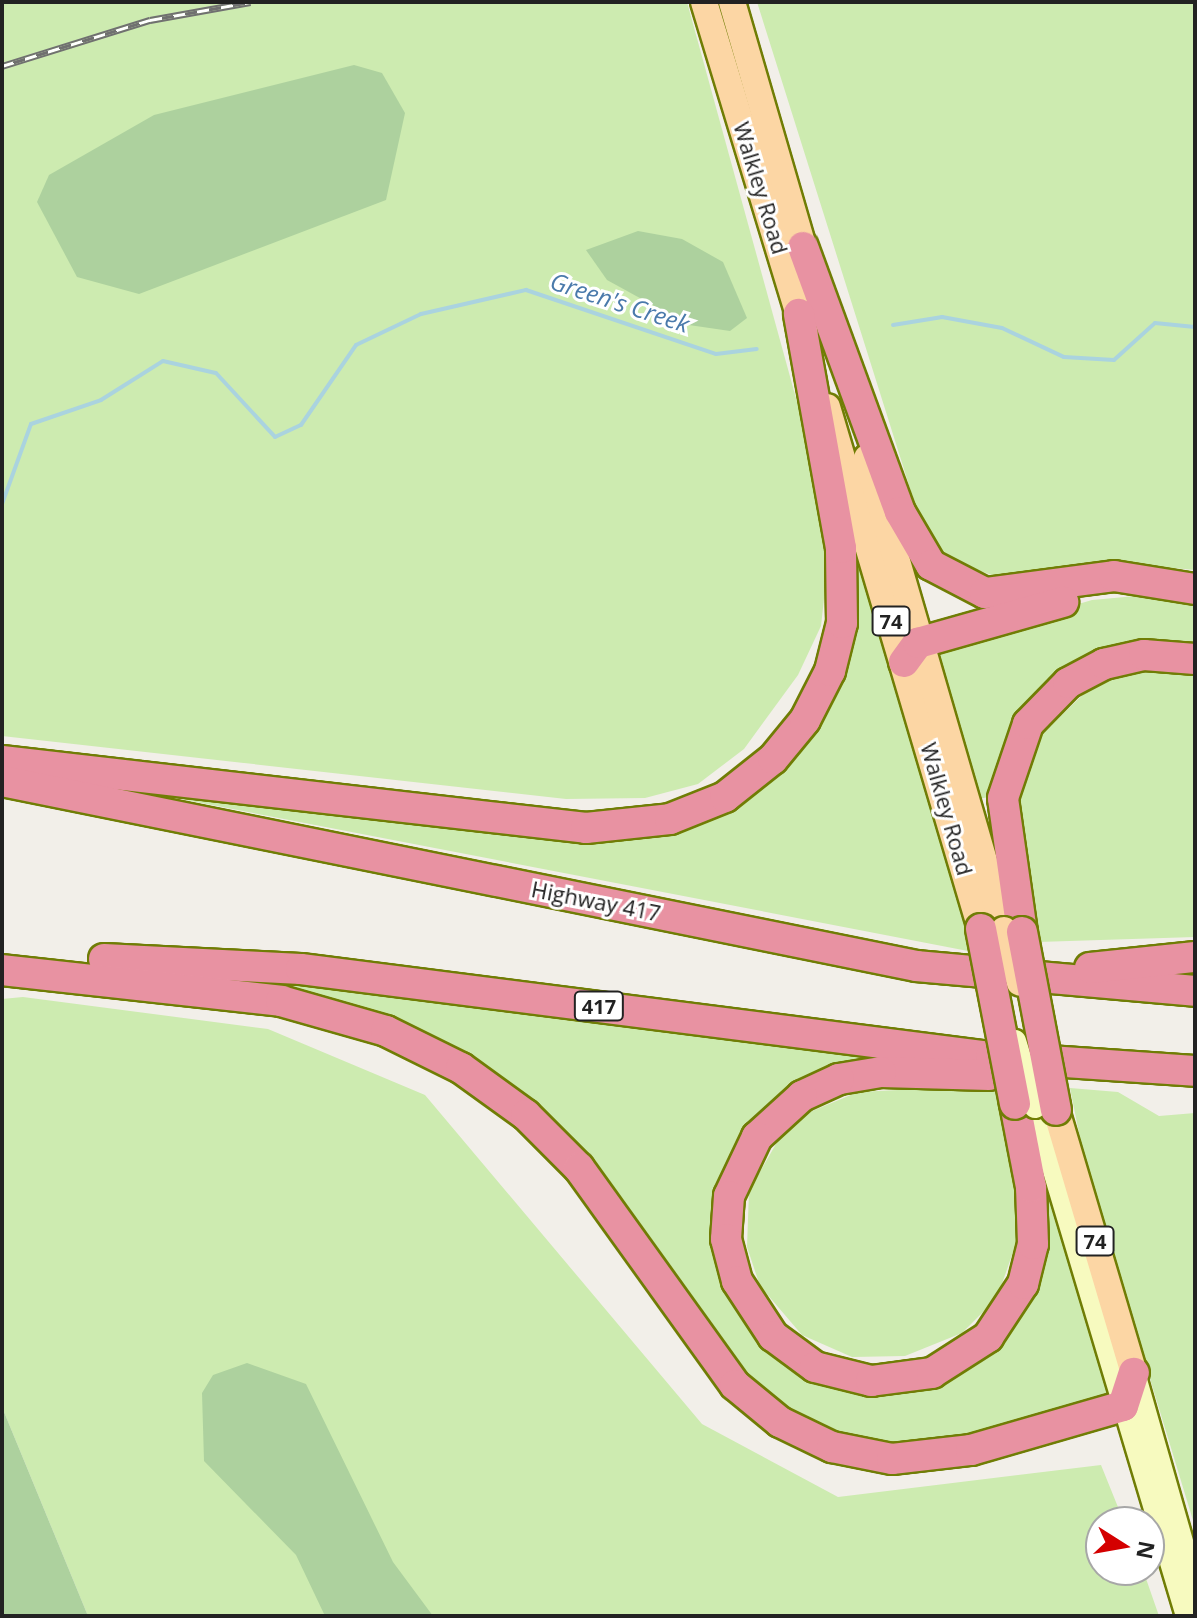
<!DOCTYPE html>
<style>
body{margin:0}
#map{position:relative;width:1197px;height:1618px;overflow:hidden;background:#f2efe9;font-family:"Open Sans",sans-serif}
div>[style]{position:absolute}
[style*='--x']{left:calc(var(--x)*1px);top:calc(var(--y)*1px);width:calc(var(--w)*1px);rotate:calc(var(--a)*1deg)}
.grass>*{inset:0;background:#cdebb0}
.forest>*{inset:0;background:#add19e}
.stream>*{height:4px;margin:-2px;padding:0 2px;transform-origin:2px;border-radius:2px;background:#aad3df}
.roads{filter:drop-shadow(2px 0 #707d05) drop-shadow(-2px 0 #707d05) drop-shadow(0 2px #707d05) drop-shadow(0 -2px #707d05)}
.secondary>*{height:22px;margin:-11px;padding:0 11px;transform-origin:11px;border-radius:11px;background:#f7fabf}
.primary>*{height:26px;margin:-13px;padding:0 13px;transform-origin:13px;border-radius:13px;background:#fcd6a4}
.highway>*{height:30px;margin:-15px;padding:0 15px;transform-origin:15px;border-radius:15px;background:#e892a2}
.rail>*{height:7px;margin-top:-3.5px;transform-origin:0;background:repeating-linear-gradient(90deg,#fff 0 12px,#707070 0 24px);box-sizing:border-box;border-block:2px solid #707070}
.bridges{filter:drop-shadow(2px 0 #707d05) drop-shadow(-2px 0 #707d05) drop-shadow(0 2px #707d05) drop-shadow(0 -2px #707d05)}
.secondary-bridge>*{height:22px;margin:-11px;padding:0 11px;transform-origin:11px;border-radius:11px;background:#f7fabf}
.primary-bridge>*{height:26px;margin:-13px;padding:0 13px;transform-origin:13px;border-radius:13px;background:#fcd6a4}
.highway-bridge>*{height:30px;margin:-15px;padding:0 15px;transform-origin:15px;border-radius:15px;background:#e892a2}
span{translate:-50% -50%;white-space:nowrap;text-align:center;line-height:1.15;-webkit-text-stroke:6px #fff;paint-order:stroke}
.shield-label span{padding:2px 6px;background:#fff;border:2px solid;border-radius:6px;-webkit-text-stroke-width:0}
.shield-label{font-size:20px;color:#222;font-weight:700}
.street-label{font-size:22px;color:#222}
.water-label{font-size:24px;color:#4a7aab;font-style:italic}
.frame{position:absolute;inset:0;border:4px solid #222;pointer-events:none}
.north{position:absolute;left:1085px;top:1506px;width:80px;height:80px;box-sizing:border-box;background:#fff;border:2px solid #a7a7a7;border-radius:50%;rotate:101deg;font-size:22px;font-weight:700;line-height:32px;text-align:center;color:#222}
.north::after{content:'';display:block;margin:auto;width:28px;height:36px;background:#d40000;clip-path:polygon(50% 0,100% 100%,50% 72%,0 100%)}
</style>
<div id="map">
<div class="grass">
<div style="clip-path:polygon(2px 2px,687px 2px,805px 431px,828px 563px,821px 626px,798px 675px,744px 749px,698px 784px,645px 798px,566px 799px,2px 736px)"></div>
<div style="clip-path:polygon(757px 2px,1195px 2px,1195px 570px,1106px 562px,1001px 578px,944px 559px,925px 536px)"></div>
<div style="clip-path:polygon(855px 532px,964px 907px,968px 951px,108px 785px,495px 825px,701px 818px,821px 712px)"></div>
<div style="clip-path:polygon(1147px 595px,1195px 601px,1195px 653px,1084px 667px,989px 797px,978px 799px,933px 647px,1092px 600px)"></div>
<div style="clip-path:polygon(1160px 668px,1195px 673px,1195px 937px,1038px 942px,1018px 816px,1017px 782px,1031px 745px,1100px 678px)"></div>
<div style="clip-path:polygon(279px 983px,866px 1055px,866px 1067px,745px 1139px,729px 1287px,845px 1385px,995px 1342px,1039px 1190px,1047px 1187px,1111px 1397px,925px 1449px,855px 1443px,763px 1400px,527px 1104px,278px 995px)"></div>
<div style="clip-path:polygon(23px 997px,268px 1029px,425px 1095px,702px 1424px,838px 1497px,1101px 1465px,1124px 1522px,1101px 1522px,1101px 1570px,1143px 1570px,1159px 1616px,88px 1616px,2px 1407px,2px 999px)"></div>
<div style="clip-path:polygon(998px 1085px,1027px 1212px,997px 1298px,962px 1333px,905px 1356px,852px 1357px,802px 1335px,760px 1286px,747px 1247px,749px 1191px,780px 1137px,805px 1114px,858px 1092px)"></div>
<div style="clip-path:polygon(1070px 1088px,1118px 1092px,1159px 1116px,1195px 1113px,1195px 1527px,1086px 1168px)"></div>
</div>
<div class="forest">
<div style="clip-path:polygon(354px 65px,382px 73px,405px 113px,386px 200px,139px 294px,77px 277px,37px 202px,49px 175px,154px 115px)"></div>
<div style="clip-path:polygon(638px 231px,682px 239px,723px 262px,747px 318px,730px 331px,689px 325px,607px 280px,586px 250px)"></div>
<div style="clip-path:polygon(247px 1363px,306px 1384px,393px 1562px,433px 1616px,325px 1616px,296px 1555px,204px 1461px,202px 1393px,213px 1375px)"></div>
<div style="clip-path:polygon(2px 1407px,88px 1616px,2px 1616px)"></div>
</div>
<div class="stream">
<div style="--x:893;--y:325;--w:50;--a:-9.3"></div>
<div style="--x:942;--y:317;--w:61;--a:10.4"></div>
<div style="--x:1002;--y:328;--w:68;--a:25.1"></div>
<div style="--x:1064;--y:357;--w:50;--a:3.4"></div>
<div style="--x:1114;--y:360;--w:55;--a:-42.1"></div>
<div style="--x:1155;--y:323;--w:40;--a:5.7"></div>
<div style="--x:2;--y:504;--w:85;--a:-70.1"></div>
<div style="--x:31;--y:424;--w:74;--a:-18.9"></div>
<div style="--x:101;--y:400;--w:73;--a:-32.2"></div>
<div style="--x:163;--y:361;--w:54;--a:12.8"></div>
<div style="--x:216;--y:373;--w:87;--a:47.3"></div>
<div style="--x:275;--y:437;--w:29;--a:-25"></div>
<div style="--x:301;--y:425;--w:97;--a:-55.5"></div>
<div style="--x:356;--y:345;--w:72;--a:-25.5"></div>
<div style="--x:421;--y:314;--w:108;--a:-12.9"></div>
<div style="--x:526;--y:290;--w:200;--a:18.6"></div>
<div style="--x:716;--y:354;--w:41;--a:-7"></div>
</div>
<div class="roads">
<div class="secondary">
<div style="--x:1035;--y:1107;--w:531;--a:73.37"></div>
<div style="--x:1134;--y:1373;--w:223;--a:74.1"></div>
</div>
<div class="primary">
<div style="--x:704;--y:2;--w:345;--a:73.1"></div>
<div style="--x:732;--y:2;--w:276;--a:73.8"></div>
<div style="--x:827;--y:407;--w:544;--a:73.56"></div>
<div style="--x:867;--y:458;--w:491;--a:73.8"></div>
<div style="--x:1056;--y:1110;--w:274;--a:73.5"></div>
</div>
<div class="highway">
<div style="--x:803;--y:247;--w:282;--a:69.9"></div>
<div style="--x:900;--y:512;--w:61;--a:59.7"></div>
<div style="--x:931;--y:565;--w:61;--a:27.4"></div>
<div style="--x:985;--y:593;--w:130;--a:-7.5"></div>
<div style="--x:1114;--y:576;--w:82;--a:9.1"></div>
<div style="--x:904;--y:662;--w:24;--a:-54"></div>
<div style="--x:918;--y:643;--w:151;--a:-15.8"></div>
<div style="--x:2;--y:761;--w:588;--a:6.54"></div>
<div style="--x:586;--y:828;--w:84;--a:-6.1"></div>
<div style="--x:670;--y:819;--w:59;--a:-21.8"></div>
<div style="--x:725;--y:797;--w:61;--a:-38.4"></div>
<div style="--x:773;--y:759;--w:50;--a:-50.6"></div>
<div style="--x:805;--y:720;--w:55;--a:-63"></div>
<div style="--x:830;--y:671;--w:49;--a:-76"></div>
<div style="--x:842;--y:623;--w:75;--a:-90.8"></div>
<div style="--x:841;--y:548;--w:238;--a:-100.2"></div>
<div style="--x:2;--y:781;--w:933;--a:11.44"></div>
<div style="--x:916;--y:966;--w:280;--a:5.1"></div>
<div style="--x:1022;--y:932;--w:135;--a:-98.1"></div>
<div style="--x:1003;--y:798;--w:78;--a:-71.3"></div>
<div style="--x:1028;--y:724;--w:57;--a:-45.7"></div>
<div style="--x:1068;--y:683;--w:41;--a:-27.8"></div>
<div style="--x:1104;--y:664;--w:41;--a:-12.7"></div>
<div style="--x:1144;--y:655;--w:51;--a:4.5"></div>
<div style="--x:104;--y:959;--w:197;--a:2.9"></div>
<div style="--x:301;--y:969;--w:696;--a:7.27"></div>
<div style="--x:991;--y:1057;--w:204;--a:3.9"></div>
<div style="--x:1090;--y:968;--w:106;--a:-6"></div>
<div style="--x:2;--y:970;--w:281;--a:6.3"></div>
<div style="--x:281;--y:1001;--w:109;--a:15.9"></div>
<div style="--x:386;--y:1031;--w:84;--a:26.3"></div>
<div style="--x:461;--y:1068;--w:80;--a:35.9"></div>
<div style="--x:526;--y:1115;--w:75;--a:45"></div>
<div style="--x:579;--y:1168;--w:267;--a:54.3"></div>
<div style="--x:735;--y:1385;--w:58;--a:39.4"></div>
<div style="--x:780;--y:1422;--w:58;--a:25.7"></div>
<div style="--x:832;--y:1447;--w:61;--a:11.3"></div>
<div style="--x:892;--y:1459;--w:80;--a:-6.5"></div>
<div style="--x:971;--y:1450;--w:158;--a:-16.1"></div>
<div style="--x:1123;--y:1406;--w:35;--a:-72"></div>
<div style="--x:989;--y:1075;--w:108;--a:-178.4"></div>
<div style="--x:881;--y:1072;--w:43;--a:170.5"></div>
<div style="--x:839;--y:1079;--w:41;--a:155.3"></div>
<div style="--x:802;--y:1096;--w:61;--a:137.7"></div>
<div style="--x:757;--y:1137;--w:65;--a:115.4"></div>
<div style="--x:729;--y:1196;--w:43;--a:94"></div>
<div style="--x:726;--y:1239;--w:43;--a:75.3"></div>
<div style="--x:737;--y:1281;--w:66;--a:56.8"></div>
<div style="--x:773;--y:1336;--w:52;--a:36.4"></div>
<div style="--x:815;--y:1367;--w:58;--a:14"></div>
<div style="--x:871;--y:1381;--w:62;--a:-7.5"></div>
<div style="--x:932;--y:1373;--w:67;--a:-32.7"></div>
<div style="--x:988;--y:1337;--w:64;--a:-56.6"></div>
<div style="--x:1023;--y:1284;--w:41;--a:-76"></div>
<div style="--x:1033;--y:1244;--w:57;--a:-92"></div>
<div style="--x:1031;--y:1187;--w:85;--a:-100.9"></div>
</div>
</div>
<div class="rail">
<div style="--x:2;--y:66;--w:155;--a:-17.3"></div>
<div style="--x:150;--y:20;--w:102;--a:-10.2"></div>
</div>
<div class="bridges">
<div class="secondary-bridge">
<div style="--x:1015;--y:1041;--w:69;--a:73.1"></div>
</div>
<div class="primary-bridge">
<div style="--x:1004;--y:930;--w:55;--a:73.2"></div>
</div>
<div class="highway-bridge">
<div style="--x:981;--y:929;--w:178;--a:79"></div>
<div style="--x:1022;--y:932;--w:181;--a:79.2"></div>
</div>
</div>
<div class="shield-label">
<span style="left:891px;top:621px">74</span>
<span style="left:599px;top:1006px">417</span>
<span style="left:1095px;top:1241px">74</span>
</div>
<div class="street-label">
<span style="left:761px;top:188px;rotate:73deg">Walkley Road</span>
<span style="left:947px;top:809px;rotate:74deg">Walkley Road</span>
<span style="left:596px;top:901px;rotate:11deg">Highway 417</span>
</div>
<div class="water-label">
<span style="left:620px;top:302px;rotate:18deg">Green's Creek</span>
</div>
<div class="frame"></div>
<div class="north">N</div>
</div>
